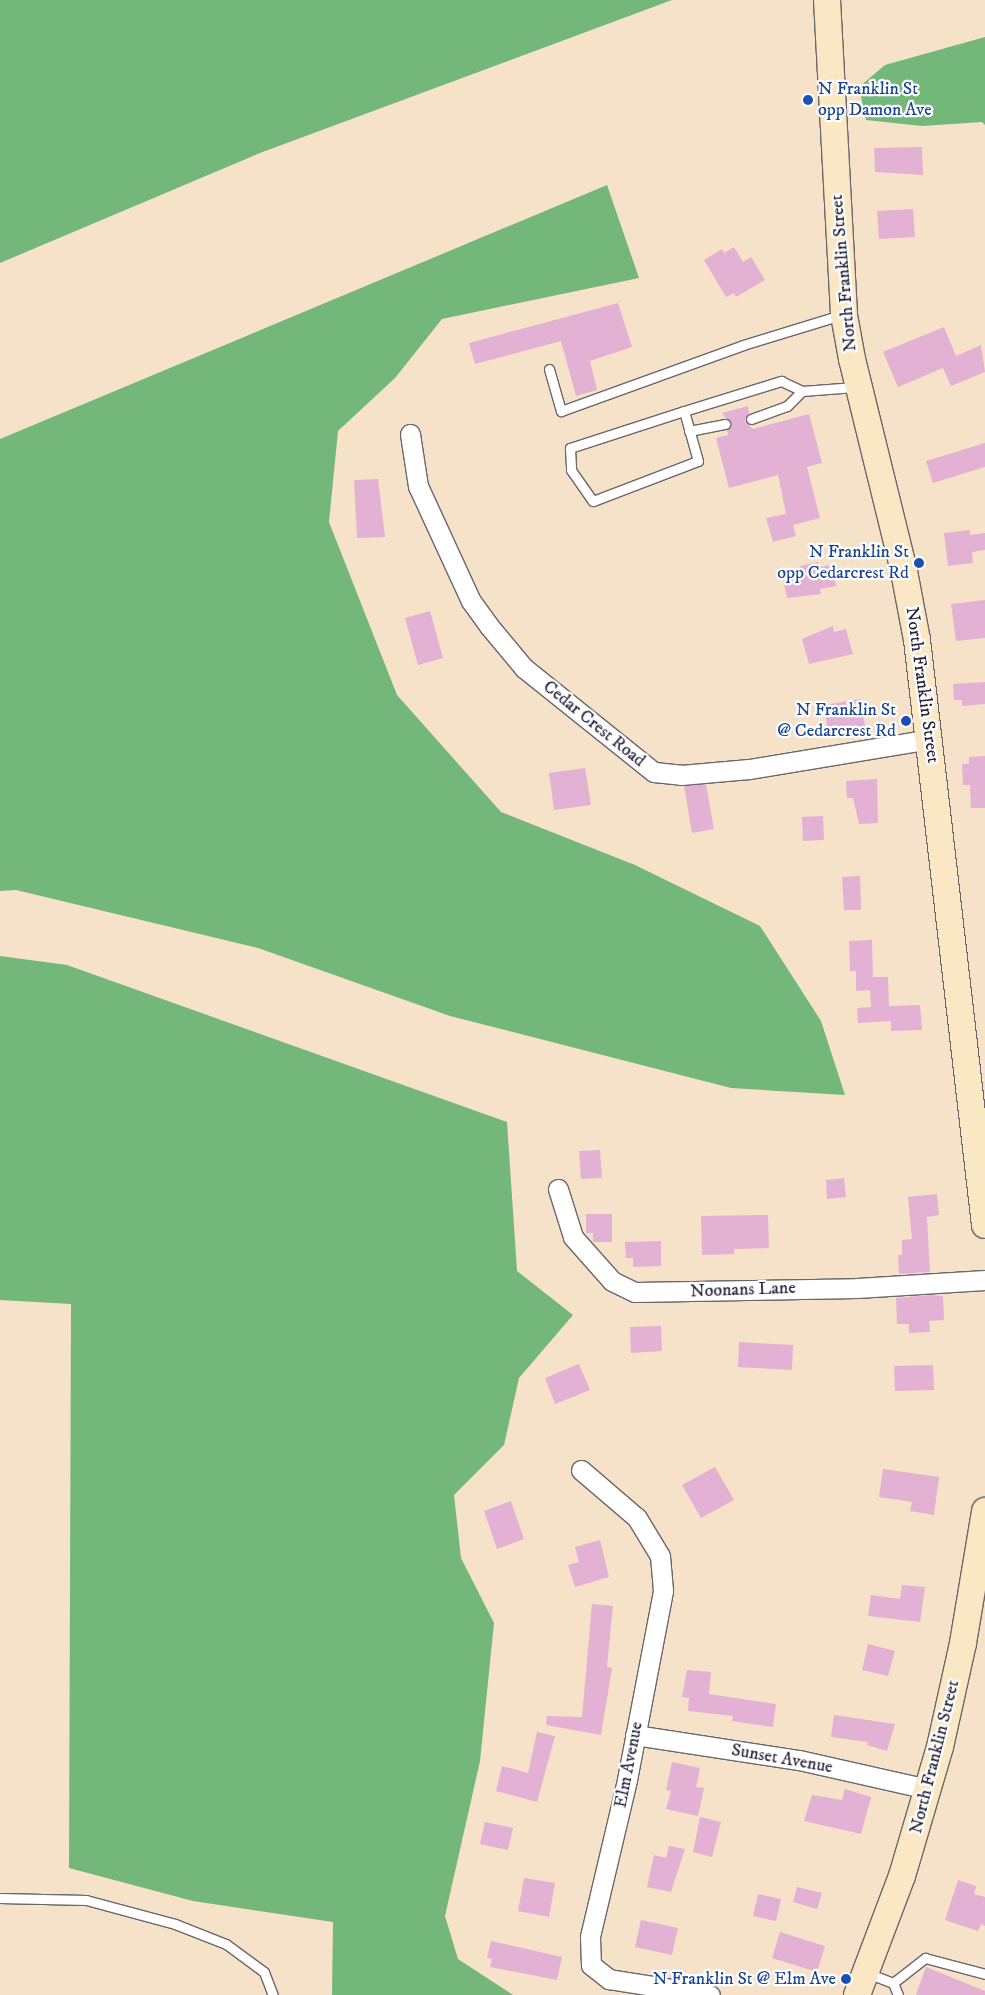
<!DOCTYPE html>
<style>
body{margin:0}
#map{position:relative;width:985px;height:1995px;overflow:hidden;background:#f6e2c9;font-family:"IM FELL DW Pica",serif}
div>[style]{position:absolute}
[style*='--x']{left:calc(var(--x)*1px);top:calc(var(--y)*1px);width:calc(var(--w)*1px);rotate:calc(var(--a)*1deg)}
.forest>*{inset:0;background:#74b77a}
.building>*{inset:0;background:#e3b1d4}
.roads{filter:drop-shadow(1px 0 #6c656d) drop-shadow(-1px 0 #6c656d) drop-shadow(0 1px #6c656d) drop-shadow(0 -1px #6c656d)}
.lane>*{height:9px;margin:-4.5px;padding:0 4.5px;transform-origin:4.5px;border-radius:4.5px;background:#fff}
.street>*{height:19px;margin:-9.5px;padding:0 9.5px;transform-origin:9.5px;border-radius:9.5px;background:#fff}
.secondary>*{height:26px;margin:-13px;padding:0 13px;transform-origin:13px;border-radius:13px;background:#fae7c3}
.dots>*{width:14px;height:14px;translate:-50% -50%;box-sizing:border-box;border:2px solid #fff;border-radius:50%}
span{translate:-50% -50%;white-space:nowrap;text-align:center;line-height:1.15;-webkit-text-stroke:4.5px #fff;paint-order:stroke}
.transit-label{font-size:18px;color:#164399}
.left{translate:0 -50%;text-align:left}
.right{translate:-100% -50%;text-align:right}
.street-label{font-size:18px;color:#22223b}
</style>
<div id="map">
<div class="forest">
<div style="clip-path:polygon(0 0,672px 0,260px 153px,0 263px)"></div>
<div style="clip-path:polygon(985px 37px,985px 125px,982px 122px,922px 126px,866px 120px,859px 87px,885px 65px)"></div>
<div style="clip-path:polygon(607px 185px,639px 278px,442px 319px,395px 378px,338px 431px,329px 522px,397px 695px,501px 812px,635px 865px,760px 926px,821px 1021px,845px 1095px,731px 1088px,450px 1016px,258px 948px,16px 890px,0 891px,0 439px)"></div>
<div style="clip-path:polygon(0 956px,67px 965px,507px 1122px,517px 1271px,573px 1315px,519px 1378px,504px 1445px,454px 1495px,461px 1558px,494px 1623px,480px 1761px,445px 1916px,458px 1959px,513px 1995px,332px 1995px,333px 1922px,193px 1901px,69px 1868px,71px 1304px,0 1300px)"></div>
</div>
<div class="building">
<div style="clip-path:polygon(922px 147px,923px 175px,875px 172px,874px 148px)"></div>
<div style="clip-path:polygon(913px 209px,915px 237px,879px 239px,877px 211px)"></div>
<div style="clip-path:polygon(734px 247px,743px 262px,751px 257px,765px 280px,736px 297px,734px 293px,726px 297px,704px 260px,722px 249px,724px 253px)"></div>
<div style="clip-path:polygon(618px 303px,632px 347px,590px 361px,597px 390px,576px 396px,561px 341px,475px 364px,469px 343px)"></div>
<div style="clip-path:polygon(944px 327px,956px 356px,981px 345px,985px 372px,951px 386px,943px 368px,898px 387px,883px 352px)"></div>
<div style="clip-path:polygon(748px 406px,749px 413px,745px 421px,753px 429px,809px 414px,822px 463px,807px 467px,820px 518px,793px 525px,796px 536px,773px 542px,766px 518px,786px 514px,778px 475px,729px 488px,716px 438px,728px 435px,727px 430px,731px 426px,722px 413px)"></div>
<div style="clip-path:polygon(985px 443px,985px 467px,933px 483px,926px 461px)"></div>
<div style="clip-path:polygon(378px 479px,385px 537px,357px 538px,354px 480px)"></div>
<div style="clip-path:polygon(970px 530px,970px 535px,985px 533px,985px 550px,972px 552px,973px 563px,948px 566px,944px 533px)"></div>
<div style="clip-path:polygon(818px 562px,819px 567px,832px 565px,836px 586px,820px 589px,821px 594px,787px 598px,782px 575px,801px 571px,800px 566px)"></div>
<div style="clip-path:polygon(985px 600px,985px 638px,956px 641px,951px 604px)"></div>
<div style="clip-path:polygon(430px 611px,443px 658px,418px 665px,405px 618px)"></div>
<div style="clip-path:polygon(833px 626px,834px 632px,846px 629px,853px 654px,809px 664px,802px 639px)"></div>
<div style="clip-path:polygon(985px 682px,985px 704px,962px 706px,962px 700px,954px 700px,953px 684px)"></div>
<div style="clip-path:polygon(861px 699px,865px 726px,828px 732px,824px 705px)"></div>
<div style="clip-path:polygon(985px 756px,985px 808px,971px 808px,970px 785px,963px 785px,962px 764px,969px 764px,969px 757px)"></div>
<div style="clip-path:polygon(585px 768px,591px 805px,554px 810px,549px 773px)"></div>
<div style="clip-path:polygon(877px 779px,878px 823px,859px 824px,853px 798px,847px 798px,846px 781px)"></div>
<div style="clip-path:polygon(706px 784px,714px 829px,692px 833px,684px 786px)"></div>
<div style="clip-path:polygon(823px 816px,824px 840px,803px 841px,802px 817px)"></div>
<div style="clip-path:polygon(860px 876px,861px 910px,844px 910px,842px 877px)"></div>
<div style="clip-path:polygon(872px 940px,873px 977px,888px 977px,889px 1006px,920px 1005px,922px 1030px,891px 1031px,891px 1021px,858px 1023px,857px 1008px,871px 1007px,870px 990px,856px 991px,856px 971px,850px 971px,849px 941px)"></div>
<div style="clip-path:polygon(600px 1150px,602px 1178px,581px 1179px,579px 1151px)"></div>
<div style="clip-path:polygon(844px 1178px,846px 1197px,827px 1199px,826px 1180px)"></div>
<div style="clip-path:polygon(937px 1194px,939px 1215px,927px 1217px,930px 1272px,899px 1274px,898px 1255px,902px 1255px,902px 1240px,912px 1239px,908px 1197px)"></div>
<div style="clip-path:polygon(586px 1214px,612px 1214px,612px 1242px,593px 1242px,593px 1233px,586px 1233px)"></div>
<div style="clip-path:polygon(768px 1215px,769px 1248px,734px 1249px,734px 1254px,702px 1255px,701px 1216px)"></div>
<div style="clip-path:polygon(661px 1241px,661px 1266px,633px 1267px,633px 1258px,626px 1258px,625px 1242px)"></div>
<div style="clip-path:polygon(931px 1295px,943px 1296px,944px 1320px,929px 1321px,930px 1332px,909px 1333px,909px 1324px,897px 1324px,896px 1298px)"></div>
<div style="clip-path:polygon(661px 1326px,662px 1351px,631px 1353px,630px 1327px)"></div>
<div style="clip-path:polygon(739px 1342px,793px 1345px,792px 1370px,738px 1367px)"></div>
<div style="clip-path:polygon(579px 1364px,590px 1390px,555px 1404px,545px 1378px)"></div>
<div style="clip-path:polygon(933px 1365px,934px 1390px,895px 1391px,894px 1366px)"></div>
<div style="clip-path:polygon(715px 1467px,734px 1500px,701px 1518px,682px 1485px)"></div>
<div style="clip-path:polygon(883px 1469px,939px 1477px,934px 1515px,910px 1511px,912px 1502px,879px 1497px)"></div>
<div style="clip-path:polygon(511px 1501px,524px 1539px,497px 1549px,484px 1511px)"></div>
<div style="clip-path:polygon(600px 1540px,609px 1577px,575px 1587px,568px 1565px,579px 1562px,575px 1547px)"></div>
<div style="clip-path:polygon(902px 1585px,925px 1587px,920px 1622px,868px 1616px,871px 1595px,900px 1599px)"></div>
<div style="clip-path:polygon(592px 1604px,613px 1606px,607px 1667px,612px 1668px,601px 1735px,546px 1725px,547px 1716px,582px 1717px)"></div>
<div style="clip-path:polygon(868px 1644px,895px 1651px,888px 1676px,862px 1670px)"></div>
<div style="clip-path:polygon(687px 1670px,711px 1672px,709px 1694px,776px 1704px,773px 1727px,732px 1721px,733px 1716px,688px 1711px,689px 1698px,682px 1697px)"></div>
<div style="clip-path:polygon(834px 1715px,895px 1724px,887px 1751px,867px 1745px,868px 1742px,831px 1737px)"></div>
<div style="clip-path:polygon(537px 1732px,555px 1736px,537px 1802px,496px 1791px,502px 1766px,528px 1773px)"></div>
<div style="clip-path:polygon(672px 1762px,700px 1768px,696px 1787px,704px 1788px,698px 1816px,666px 1809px,671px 1791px,666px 1790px)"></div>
<div style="clip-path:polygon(845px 1789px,871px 1797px,861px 1834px,804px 1821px,812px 1795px,842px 1800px)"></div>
<div style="clip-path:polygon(700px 1817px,721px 1822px,712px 1857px,693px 1852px)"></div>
<div style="clip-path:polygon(485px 1822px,513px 1828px,508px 1850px,480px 1844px)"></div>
<div style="clip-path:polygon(669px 1846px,685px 1849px,671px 1892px,647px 1887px,654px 1855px,666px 1858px)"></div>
<div style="clip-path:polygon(524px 1878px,555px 1883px,549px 1917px,518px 1911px)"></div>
<div style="clip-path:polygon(958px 1880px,976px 1886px,974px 1894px,985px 1897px,985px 1926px,981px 1924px,978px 1931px,945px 1920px)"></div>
<div style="clip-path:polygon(797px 1887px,822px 1893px,817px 1909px,793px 1902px)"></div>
<div style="clip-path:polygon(758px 1894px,781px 1899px,776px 1921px,753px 1916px)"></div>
<div style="clip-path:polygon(641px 1920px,678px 1928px,672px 1955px,635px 1947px)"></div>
<div style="clip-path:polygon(780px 1932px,825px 1946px,817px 1972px,772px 1958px)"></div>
<div style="clip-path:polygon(491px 1941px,562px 1957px,557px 1980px,490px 1967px,492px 1959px,487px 1958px)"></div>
<div style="clip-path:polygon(926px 1967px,985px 1991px,985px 1995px,916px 1995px)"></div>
</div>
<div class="roads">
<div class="lane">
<div style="--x:549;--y:369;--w:44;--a:74.1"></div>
<div style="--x:561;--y:411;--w:194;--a:-19.9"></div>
<div style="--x:743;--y:345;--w:102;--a:-17"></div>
<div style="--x:684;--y:411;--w:120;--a:162"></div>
<div style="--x:570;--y:448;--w:22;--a:87"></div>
<div style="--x:571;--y:470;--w:38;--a:55"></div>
<div style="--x:593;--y:501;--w:112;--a:-20.9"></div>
<div style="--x:698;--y:461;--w:52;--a:-105.6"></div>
<div style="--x:684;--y:411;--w:102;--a:-17.2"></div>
<div style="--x:781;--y:381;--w:23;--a:25"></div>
<div style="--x:802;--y:391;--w:53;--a:-4.3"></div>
<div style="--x:751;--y:419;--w:38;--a:-20"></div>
<div style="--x:787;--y:406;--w:21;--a:-45"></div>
<div style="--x:689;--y:431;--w:37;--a:-11"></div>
<div style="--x:0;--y:1898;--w:86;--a:1.3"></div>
<div style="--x:86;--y:1900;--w:92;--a:15.1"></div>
<div style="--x:175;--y:1924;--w:55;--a:21.4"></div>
<div style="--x:226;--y:1944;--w:47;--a:36.4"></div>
<div style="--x:264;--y:1972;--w:25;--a:69"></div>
<div style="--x:867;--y:1973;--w:28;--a:21"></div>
<div style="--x:893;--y:1983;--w:13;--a:67"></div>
<div style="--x:893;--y:1983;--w:41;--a:-38"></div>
<div style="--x:925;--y:1958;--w:62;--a:14.9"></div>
</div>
<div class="street">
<div style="--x:410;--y:434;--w:53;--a:81.3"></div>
<div style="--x:418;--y:486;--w:127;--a:65.3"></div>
<div style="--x:471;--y:601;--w:31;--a:54"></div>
<div style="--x:489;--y:626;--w:55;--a:50.2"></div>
<div style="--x:524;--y:668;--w:166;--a:38.7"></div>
<div style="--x:654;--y:772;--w:27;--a:6"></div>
<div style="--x:681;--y:775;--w:68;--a:-5"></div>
<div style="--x:749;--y:769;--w:183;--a:-9.4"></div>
<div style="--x:558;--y:1189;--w:50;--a:72.6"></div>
<div style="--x:573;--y:1237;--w:59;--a:48.4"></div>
<div style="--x:612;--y:1281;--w:25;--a:26"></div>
<div style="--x:635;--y:1292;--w:222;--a:-1"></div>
<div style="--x:857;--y:1288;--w:128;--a:-3.6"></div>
<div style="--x:581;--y:1470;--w:74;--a:40.6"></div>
<div style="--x:637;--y:1518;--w:44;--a:58.8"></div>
<div style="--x:660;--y:1556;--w:35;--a:85"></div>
<div style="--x:663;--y:1591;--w:192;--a:100.8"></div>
<div style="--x:627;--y:1780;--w:161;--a:103.3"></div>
<div style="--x:590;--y:1937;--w:28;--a:88"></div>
<div style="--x:591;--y:1965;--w:23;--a:38"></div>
<div style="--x:609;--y:1979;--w:102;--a:9"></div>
<div style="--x:635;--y:1735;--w:166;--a:8.7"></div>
<div style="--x:799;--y:1760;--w:132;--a:12.7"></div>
</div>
<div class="secondary">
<div style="--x:827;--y:0;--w:315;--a:86.9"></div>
<div style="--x:844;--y:315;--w:45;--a:79.7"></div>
<div style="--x:852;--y:359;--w:213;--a:76.2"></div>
<div style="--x:903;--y:566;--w:75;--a:79.3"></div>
<div style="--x:917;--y:640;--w:589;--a:83.37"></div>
<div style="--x:857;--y:1995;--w:127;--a:-69.3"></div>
<div style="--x:902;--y:1876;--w:134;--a:-73.6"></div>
<div style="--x:940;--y:1747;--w:107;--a:-77.5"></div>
<div style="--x:963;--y:1643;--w:134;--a:-80.5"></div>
</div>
</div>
<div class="dots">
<div style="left:808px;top:100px;background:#1a4fb4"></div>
<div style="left:919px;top:563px;background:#1a4fb4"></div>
<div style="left:906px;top:721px;background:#1a4fb4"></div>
<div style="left:846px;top:1979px;background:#1a4fb4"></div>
</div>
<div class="transit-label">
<span class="left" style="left:818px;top:100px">N Franklin St<br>opp Damon Ave</span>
<span class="right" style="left:909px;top:563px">N Franklin St<br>opp Cedarcrest Rd</span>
<span class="right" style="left:896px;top:721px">N Franklin St<br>@ Cedarcrest Rd</span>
<span class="right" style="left:836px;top:1979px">N Franklin St @ Elm Ave</span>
</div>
<div class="street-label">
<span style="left:844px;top:273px;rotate:-95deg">North Franklin Street</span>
<span style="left:922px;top:685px;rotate:82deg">North Franklin Street</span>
<span style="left:594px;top:724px;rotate:39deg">Cedar Crest Road</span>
<span style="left:743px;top:1290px;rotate:-2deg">Noonans Lane</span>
<span style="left:935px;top:1757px;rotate:-76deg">North Franklin Street</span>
<span style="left:782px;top:1759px;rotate:10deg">Sunset Avenue</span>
<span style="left:629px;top:1765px;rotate:-79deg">Elm Avenue</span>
</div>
</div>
